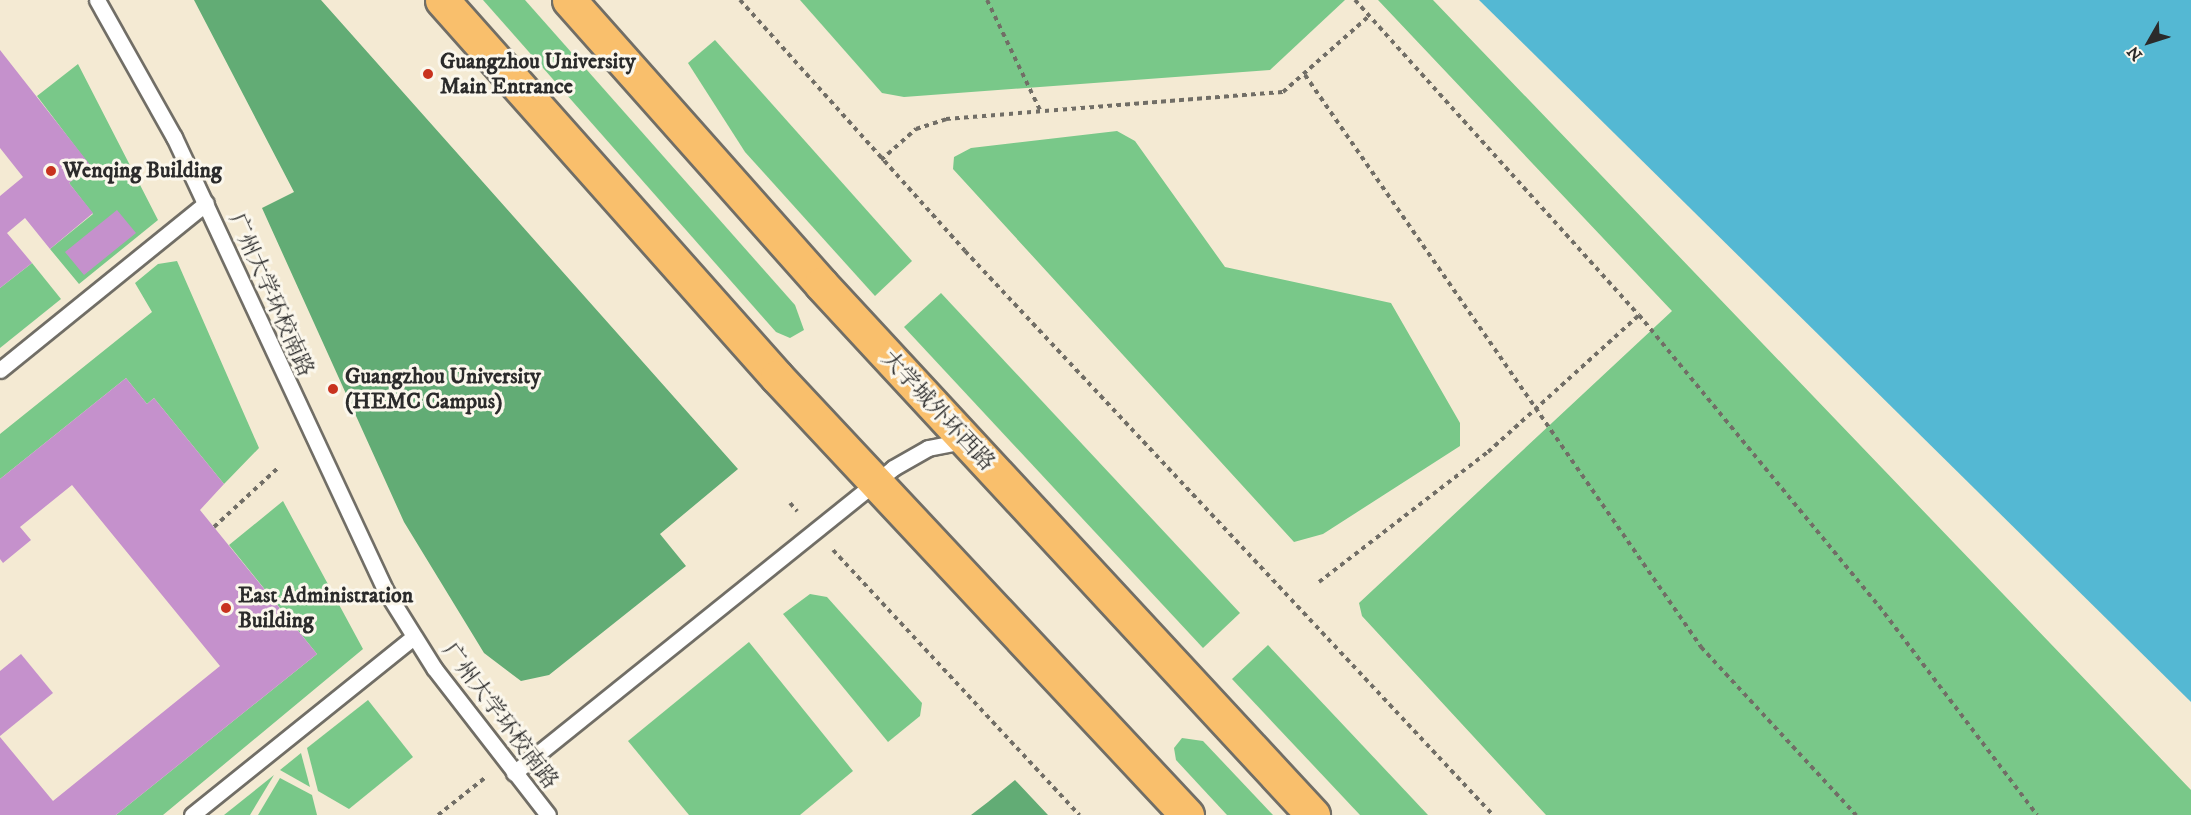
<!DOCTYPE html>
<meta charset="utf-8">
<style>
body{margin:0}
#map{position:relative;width:2191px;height:815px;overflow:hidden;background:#f4ead3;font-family:"IM FELL DW Pica","Noto Serif SC",serif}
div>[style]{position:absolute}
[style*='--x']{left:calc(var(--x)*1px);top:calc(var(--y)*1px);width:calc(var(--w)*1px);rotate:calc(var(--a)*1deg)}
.green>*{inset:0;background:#79c889}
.forest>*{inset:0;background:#62ac75}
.water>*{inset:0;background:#54b8d3}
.building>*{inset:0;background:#c591cc}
.path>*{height:4px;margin-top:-2px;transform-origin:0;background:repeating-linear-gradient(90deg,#716e66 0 4.5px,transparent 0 9px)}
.roads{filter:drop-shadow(2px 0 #716e66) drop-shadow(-2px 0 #716e66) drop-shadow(0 2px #716e66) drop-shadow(0 -2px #716e66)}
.service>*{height:15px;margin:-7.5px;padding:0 7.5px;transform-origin:7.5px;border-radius:7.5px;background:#fff}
.primary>*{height:33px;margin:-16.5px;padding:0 16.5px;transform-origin:16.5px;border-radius:16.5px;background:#f9bf6c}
.dots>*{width:16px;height:16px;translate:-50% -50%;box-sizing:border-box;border:3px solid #fbf7ec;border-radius:50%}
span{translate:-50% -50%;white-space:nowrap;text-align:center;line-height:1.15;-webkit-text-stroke:6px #fbf7ec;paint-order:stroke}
.poi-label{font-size:22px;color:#2b2b2b;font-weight:700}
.left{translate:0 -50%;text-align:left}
.street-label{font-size:22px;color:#2b2b2b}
.north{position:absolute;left:2119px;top:12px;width:60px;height:60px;-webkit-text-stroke:4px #fbf7ec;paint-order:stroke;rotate:231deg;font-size:16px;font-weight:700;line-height:24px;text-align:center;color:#2b2b2b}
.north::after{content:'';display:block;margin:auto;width:21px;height:27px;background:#2b2b2b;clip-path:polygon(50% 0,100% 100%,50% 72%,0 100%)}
</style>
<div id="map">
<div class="green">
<div style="clip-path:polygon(483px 0,525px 0,795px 305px,804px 330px,790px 338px,776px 332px)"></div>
<div style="clip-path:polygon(800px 0,1345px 0,1270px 70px,904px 97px,882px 93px)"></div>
<div style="clip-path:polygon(1378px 0,1433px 0,2191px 790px,2191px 815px,1546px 815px,1362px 616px,1359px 603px,1672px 311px)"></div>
<div style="clip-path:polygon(715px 40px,912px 261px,875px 296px,745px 152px,688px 63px)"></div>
<div style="clip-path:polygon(78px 64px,158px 220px,79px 284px,50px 249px,93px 214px,69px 183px,90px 166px,37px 96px)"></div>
<div style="clip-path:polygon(1117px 131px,1135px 141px,1225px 267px,1391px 303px,1460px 423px,1460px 446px,1323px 534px,1294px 542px,953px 169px,954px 157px,971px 148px)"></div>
<div style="clip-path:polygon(177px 261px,259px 448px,224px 484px,154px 398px,147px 404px,126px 378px,0 479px,0 434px,152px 312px,135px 283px,158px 264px)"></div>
<div style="clip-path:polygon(32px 263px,61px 299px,0 348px,0 288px)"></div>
<div style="clip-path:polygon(941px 293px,1240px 613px,1203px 648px,904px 327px)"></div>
<div style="clip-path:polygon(283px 501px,363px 649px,163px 815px,116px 815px,317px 654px,229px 545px)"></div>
<div style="clip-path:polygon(810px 594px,827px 597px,922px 703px,920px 716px,888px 742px,783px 614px)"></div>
<div style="clip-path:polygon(749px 642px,853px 771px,800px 815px,689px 815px,628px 741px)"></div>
<div style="clip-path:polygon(1268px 645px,1428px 815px,1360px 815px,1232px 679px)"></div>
<div style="clip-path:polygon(368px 700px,413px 757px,349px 809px,318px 791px,307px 748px)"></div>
<div style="clip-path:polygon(1182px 738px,1203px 741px,1273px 815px,1227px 815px,1176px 760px,1174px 748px)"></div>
<div style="clip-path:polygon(301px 753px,310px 787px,280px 770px)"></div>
<div style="clip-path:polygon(274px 775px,250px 815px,224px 815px)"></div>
<div style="clip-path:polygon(280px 778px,312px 795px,317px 815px,258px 815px)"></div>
</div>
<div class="forest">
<div style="clip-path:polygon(194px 0,321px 0,738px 469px,660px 534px,686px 566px,549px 675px,521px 681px,484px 653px,404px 522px,262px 208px,294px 192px)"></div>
<div style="clip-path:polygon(1015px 780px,1048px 815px,971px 815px,988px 802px)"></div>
</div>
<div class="water">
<div style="clip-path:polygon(1479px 0,2191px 0,2191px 702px)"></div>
</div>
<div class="building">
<div style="clip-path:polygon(0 50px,91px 166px,69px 183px,93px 213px,50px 249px,25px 218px,7px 233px,32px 263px,0 288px,0 196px,23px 177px,0 148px)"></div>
<div style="clip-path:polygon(117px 210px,136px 233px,84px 275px,65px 252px)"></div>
<div style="clip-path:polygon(126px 378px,147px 404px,154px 398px,224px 484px,200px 510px,317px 654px,116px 815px,0 815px,0 737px,53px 801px,220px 666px,72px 485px,20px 527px,31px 540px,3px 563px,0 559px,0 479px)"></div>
<div style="clip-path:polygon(21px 654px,53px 693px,0 736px,0 671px)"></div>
</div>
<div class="path">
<div style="--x:740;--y:0;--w:337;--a:48.1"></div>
<div style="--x:965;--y:251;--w:773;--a:46.89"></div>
<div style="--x:987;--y:0;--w:124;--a:64.3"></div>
<div style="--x:1355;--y:0;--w:424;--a:48"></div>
<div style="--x:1639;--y:315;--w:377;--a:50.5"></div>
<div style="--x:1879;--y:606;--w:262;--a:52.9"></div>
<div style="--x:1305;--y:75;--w:696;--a:55.3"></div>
<div style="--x:1701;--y:647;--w:229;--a:47.3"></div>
<div style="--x:881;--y:160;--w:47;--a:-41.5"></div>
<div style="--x:916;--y:129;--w:32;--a:-18"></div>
<div style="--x:946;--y:119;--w:338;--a:-4.6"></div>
<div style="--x:1283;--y:92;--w:116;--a:-41.5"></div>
<div style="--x:790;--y:503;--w:11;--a:49"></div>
<div style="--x:214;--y:527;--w:87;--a:-42.7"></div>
<div style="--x:833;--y:550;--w:362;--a:47.1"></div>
<div style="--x:1319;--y:582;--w:213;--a:-37.6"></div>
<div style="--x:1488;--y:452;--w:204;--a:-42.2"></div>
<div style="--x:438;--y:815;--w:61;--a:-38.4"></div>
</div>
<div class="roads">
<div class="service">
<div style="--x:97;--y:0;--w:157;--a:60.7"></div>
<div style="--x:174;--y:137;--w:497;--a:65"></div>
<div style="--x:384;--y:588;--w:94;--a:58"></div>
<div style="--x:434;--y:668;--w:186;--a:52.2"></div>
<div style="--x:0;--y:370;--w:265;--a:-39"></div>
<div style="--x:514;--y:773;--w:486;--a:-38.8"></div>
<div style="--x:893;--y:468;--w:40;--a:-29.7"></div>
<div style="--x:928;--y:448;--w:38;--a:-11"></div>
<div style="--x:192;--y:815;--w:284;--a:-38.8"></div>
</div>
<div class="primary">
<div style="--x:442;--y:0;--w:504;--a:48.38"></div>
<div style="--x:777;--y:377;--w:600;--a:46.89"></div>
<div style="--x:569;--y:0;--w:380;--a:48.4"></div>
<div style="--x:821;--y:284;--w:724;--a:47.18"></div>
</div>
</div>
<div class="dots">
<div style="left:428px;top:74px;background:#c8321e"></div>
<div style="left:51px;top:171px;background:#c8321e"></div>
<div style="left:333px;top:389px;background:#c8321e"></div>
<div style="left:226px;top:608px;background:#c8321e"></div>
</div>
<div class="poi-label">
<span class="left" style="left:440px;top:74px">Guangzhou University<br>Main Entrance</span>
<span class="left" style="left:63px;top:171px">Wenqing Building</span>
<span class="left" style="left:345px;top:389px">Guangzhou University<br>(HEMC Campus)</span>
<span class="left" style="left:238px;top:608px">East Administration<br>Building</span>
</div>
<div class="street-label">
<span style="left:271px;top:295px;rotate:66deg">广州大学环校南路</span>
<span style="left:938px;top:411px;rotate:47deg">大学城外环西路</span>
<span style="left:500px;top:716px;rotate:53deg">广州大学环校南路</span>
</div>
<div class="north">N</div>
</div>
